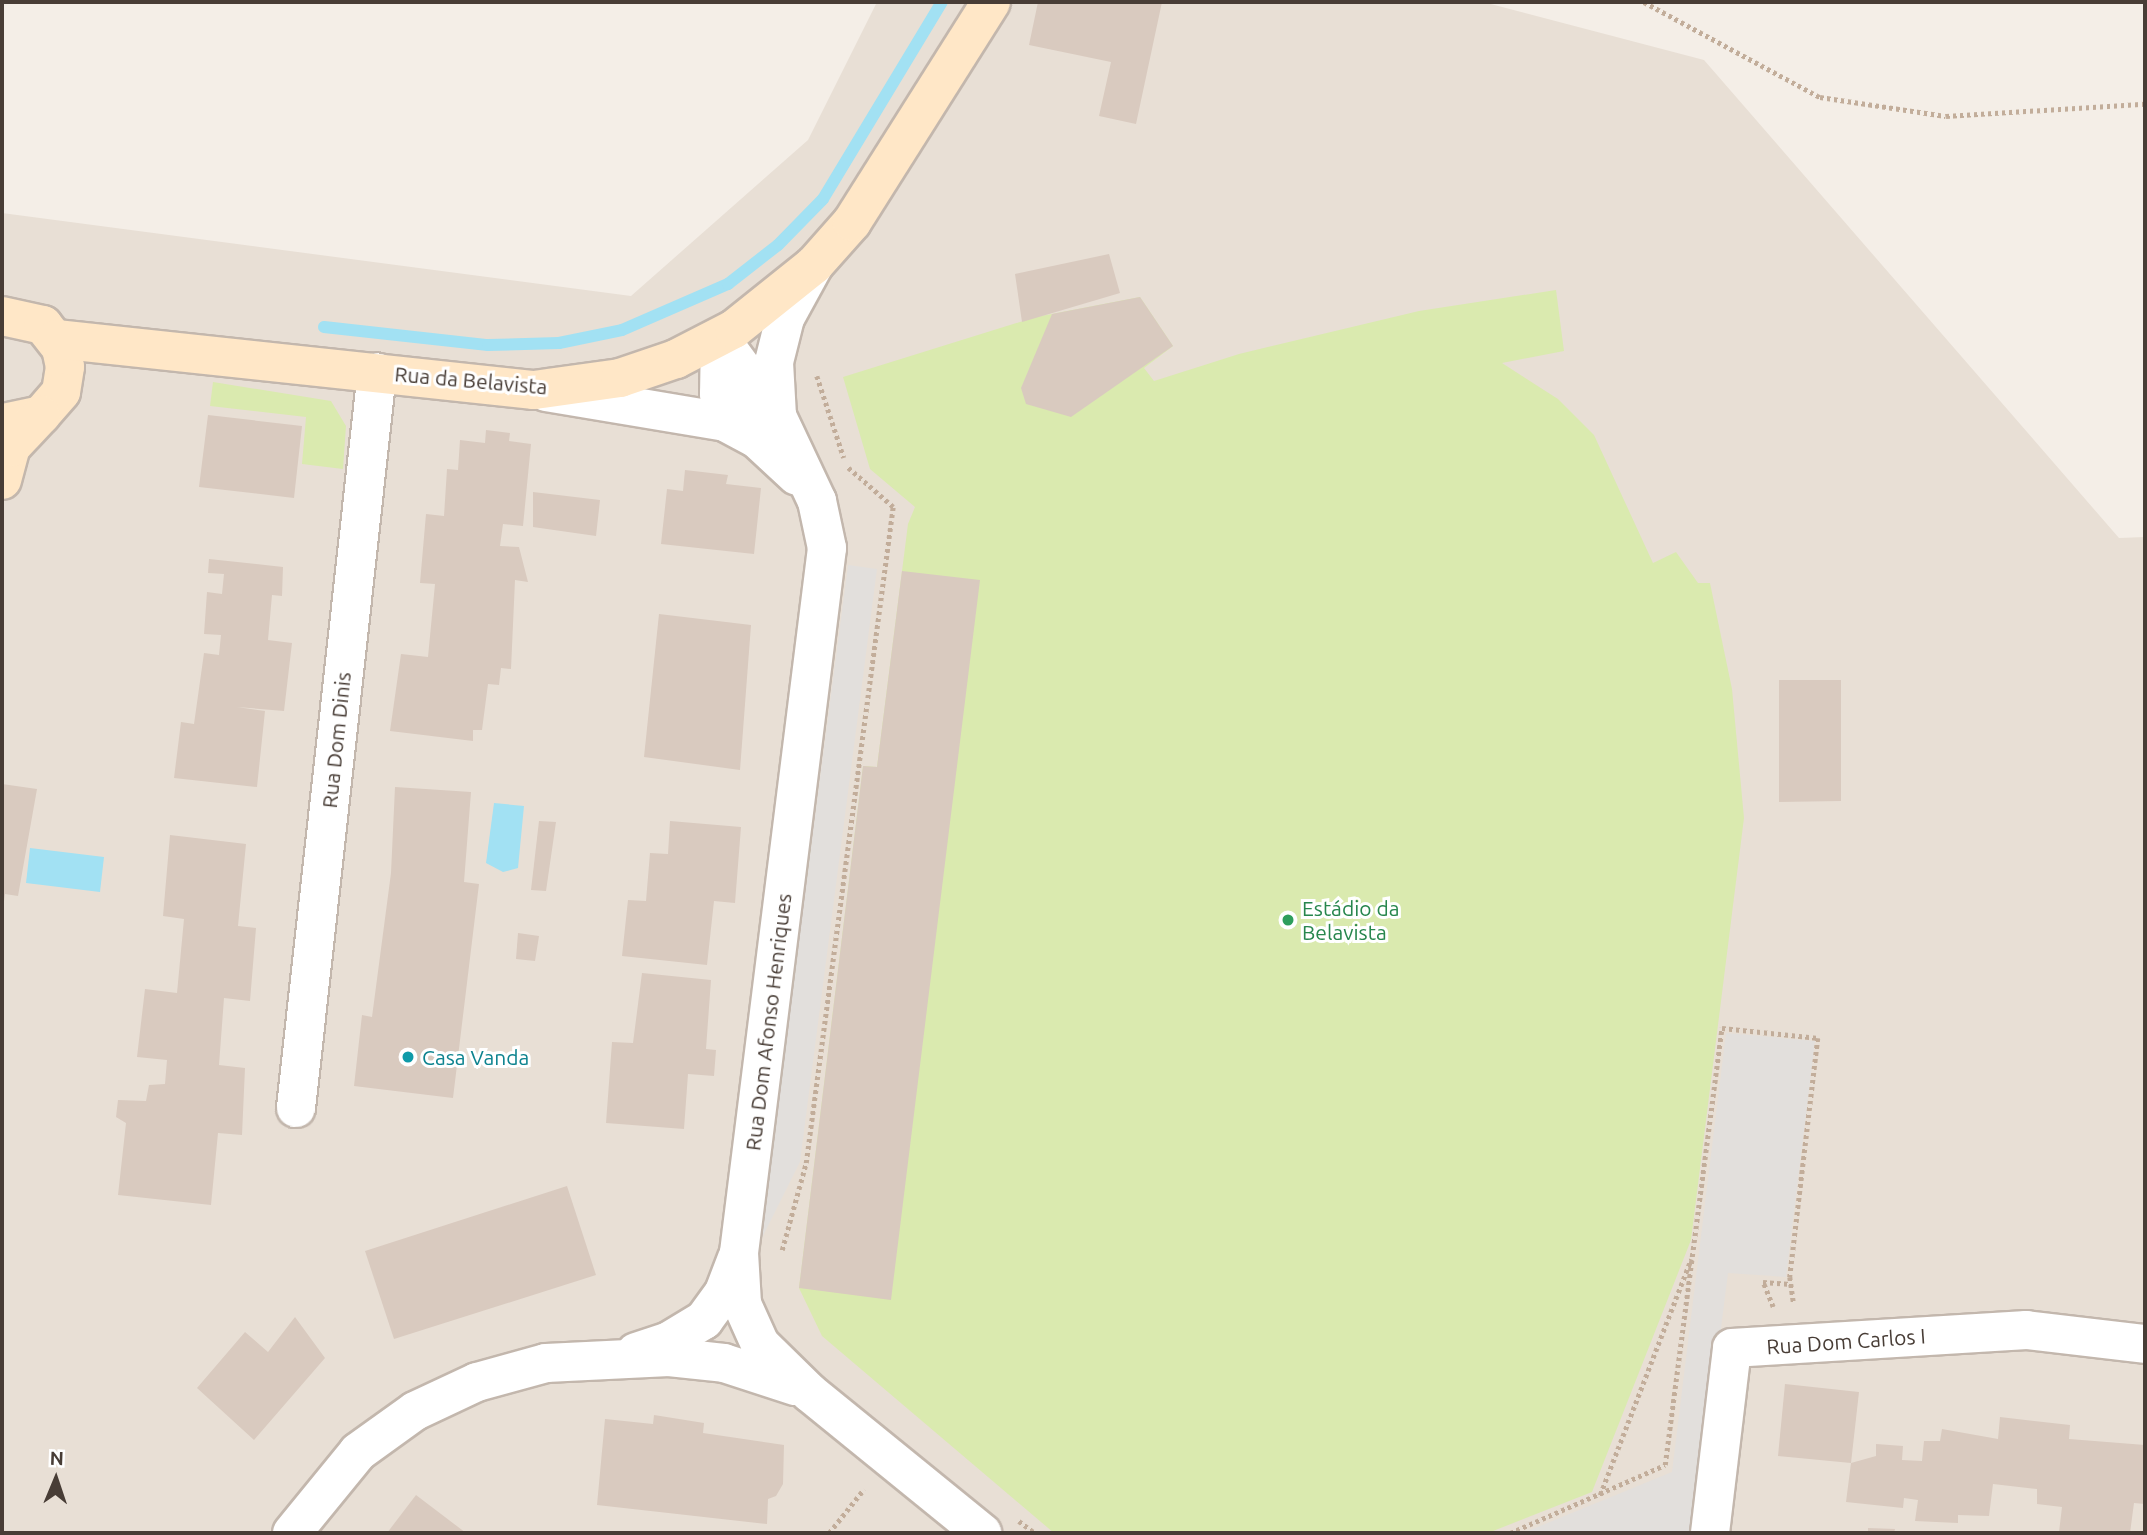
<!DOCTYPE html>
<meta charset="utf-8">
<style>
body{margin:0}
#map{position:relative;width:2147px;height:1535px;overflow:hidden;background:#f4eee7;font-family:Ubuntu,sans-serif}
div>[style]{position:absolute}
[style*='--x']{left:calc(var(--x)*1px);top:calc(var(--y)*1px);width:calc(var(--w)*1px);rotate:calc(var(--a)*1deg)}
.residential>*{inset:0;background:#e8dfd5}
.green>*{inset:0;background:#daeaaf}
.parking>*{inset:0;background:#e2dfdc}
.water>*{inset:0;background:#a2e1f3}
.stream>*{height:12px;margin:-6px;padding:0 6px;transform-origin:6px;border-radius:6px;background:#a2e1f3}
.building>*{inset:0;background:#d9cabf}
.path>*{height:4.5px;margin-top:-2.25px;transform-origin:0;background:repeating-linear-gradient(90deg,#c2ad9a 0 3.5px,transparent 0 7px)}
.roads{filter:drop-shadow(2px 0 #c3b7ad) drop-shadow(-2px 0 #c3b7ad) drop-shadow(0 2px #c3b7ad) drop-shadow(0 -2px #c3b7ad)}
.street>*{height:38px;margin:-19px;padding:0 19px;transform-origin:19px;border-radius:19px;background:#fff}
.secondary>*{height:38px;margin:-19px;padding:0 19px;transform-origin:19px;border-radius:19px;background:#ffe7c7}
.dots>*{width:19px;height:19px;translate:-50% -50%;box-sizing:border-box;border:4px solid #fff;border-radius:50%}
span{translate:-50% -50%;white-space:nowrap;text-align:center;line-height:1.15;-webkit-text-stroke:6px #fff;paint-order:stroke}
.street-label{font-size:21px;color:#483d36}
.leisure-label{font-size:21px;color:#27864d}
.left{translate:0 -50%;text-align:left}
.culture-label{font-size:21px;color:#0d838f}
.frame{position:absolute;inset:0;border:4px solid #483d36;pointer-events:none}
.north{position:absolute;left:21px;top:1444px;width:70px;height:70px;-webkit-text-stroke:5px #fff;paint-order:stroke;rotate:2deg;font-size:19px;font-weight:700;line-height:28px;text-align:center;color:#483d36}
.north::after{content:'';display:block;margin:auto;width:24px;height:32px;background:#483d36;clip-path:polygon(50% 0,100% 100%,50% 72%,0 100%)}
</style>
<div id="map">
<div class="residential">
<div style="clip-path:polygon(877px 2px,1483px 2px,1704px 60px,2119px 538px,2145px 537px,2145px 1533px,2px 1533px,2px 213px,631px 296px,808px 140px)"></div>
</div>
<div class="green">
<div style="clip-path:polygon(1556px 290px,1564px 351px,1502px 363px,1558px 399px,1594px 435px,1653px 563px,1676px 552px,1698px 583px,1710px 583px,1732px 689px,1744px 818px,1691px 1240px,1592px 1492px,1488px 1533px,1054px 1533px,822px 1336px,799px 1288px,863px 766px,877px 767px,908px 524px,915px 507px,870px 469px,843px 377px,1036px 317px,1140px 297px,1173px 346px,1144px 368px,1154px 381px,1239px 354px,1419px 311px)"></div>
<div style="clip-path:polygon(213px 382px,331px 401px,346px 426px,343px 469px,302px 464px,306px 417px,210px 406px)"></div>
</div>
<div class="parking">
<div style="clip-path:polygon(848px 565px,877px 569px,800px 1162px,759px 1244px)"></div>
<div style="clip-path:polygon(1726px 1033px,1815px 1041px,1786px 1277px,1728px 1273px,1695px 1533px,1523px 1533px,1672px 1472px)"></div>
</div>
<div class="water">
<div style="clip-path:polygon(494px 803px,524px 806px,518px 868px,503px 872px,486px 863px)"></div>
<div style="clip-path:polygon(30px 848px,104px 857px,100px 892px,26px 883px)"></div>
</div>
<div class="stream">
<div style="--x:324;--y:327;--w:165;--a:6.3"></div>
<div style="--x:488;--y:345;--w:71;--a:-1.6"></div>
<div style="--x:559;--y:343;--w:64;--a:-11.7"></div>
<div style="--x:622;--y:330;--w:116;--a:-23.5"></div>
<div style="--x:728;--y:284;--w:63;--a:-38"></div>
<div style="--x:778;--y:245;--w:64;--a:-45.6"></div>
<div style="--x:823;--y:199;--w:230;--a:-58.9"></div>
</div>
<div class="building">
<div style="clip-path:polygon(1038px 2px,1162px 2px,1136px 124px,1099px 116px,1111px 62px,1029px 45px)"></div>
<div style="clip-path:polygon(1109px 254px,1120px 293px,1022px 322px,1015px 274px)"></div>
<div style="clip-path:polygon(1140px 297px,1173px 346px,1071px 417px,1026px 404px,1021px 388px,1052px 314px)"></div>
<div style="clip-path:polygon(208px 415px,302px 426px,294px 498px,199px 487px)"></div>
<div style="clip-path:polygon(486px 430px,510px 433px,509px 441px,531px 444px,523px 526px,503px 524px,500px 546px,519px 547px,528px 582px,515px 580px,511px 669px,501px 668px,499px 685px,488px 684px,482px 730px,473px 730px,473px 741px,390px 731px,401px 654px,428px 657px,435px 584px,420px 583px,426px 514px,444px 516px,447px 469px,458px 470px,460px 440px,485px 443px)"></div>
<div style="clip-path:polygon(685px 470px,728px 475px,726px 484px,761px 488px,754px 554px,661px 544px,667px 489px,683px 491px)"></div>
<div style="clip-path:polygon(533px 492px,600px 500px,596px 536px,533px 527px)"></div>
<div style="clip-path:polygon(209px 559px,283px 567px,282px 596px,272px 595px,268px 640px,292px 643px,284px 711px,237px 707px,265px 711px,257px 787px,174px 778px,181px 722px,194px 724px,204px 653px,219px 655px,221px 635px,204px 634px,207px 592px,222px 594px,224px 574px,208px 573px)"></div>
<div style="clip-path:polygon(902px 571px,980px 580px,891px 1300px,799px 1288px,863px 766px,877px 767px)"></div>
<div style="clip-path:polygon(659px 614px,751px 625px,740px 770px,644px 757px)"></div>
<div style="clip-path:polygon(1779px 680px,1841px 680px,1841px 801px,1779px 802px)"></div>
<div style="clip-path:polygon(2px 784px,37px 789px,18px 896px,5px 894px,3px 909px)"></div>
<div style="clip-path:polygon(395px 787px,471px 792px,464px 882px,479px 884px,453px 1098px,354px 1086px,362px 1015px,372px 1017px,391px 873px)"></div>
<div style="clip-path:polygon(539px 821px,556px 822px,546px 891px,531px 890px)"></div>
<div style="clip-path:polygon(670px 821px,741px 827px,735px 903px,714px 901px,707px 965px,622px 956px,628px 900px,646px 901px,650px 853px,668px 854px)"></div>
<div style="clip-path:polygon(170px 835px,246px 844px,238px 926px,256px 928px,250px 1001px,224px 998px,219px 1065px,245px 1068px,242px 1135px,218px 1133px,211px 1205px,118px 1195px,126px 1123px,116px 1117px,118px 1100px,146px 1101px,149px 1085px,165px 1084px,167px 1060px,137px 1057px,145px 989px,177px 993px,184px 919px,163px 916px)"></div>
<div style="clip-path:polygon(518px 933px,539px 936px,535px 961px,516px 959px)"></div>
<div style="clip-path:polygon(642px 973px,711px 980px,706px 1049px,716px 1050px,714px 1076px,688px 1074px,684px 1129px,606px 1123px,612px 1042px,633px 1043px)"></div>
<div style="clip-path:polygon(567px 1186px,596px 1275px,394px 1339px,365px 1251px)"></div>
<div style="clip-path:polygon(295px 1317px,325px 1358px,254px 1440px,197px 1388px,245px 1332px,268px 1352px)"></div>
<div style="clip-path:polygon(1785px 1384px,1859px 1392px,1851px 1463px,1778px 1456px)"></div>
<div style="clip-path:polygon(654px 1415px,704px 1423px,703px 1433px,784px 1445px,783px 1484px,776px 1496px,768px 1499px,767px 1524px,597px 1505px,605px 1419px,653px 1424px)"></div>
<div style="clip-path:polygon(2000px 1417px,2070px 1425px,2069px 1439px,2145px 1445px,2145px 1504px,2134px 1503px,2130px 1533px,2059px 1532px,2062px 1507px,2037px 1504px,2037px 1489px,1993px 1484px,1989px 1516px,1958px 1515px,1958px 1523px,1915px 1521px,1918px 1500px,1904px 1498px,1903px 1508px,1846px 1502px,1851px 1463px,1876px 1456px,1876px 1444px,1903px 1446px,1902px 1460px,1922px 1461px,1924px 1441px,1940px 1441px,1942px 1429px,1998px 1439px)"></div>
<div style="clip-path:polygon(416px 1495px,466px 1533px,387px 1533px)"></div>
<div style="clip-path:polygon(1868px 1528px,1895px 1529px,1894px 1533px,1868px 1533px)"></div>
</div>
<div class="path">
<div style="--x:1644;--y:2;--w:200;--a:28.4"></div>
<div style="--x:1820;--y:97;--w:127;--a:8.6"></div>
<div style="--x:1946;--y:116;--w:199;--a:-3.5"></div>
<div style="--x:817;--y:376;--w:86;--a:71.8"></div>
<div style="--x:782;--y:1250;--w:90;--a:-74.6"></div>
<div style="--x:806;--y:1163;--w:662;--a:-82.45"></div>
<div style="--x:893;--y:507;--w:62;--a:-138.9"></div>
<div style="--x:1773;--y:1307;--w:27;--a:-112"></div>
<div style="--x:1763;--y:1282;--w:27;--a:4"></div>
<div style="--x:1600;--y:1495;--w:253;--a:-68.9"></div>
<div style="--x:1019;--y:1521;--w:20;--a:37"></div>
<div style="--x:829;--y:1533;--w:56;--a:-51.5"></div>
<div style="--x:1510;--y:1533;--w:169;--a:-23.7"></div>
<div style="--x:1665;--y:1465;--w:441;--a:-82.6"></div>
<div style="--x:1722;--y:1028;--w:97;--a:5.9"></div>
<div style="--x:1818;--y:1038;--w:241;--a:96.7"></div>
<div style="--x:1790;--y:1277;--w:27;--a:82"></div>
</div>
<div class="roads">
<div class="street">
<div style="--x:720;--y:338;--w:97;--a:53.8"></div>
<div style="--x:777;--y:416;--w:94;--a:64.8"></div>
<div style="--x:817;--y:501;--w:48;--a:78"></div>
<div style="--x:827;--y:548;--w:710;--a:97.12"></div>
<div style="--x:739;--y:1253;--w:51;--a:86.6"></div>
<div style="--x:742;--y:1304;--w:44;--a:65.8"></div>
<div style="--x:760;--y:1344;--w:70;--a:44.4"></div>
<div style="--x:810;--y:1393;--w:222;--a:39.1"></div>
<div style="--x:720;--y:338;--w:56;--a:91"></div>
<div style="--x:719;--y:394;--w:51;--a:49.8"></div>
<div style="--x:546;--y:392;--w:181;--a:9.5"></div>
<div style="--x:725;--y:422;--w:36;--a:28"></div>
<div style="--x:757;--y:439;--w:54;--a:42.8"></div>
<div style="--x:777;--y:416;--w:54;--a:-93.2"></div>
<div style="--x:774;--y:362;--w:45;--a:-76"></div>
<div style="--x:785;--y:318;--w:60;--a:-61.3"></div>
<div style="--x:296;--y:1108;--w:740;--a:-83.72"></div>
<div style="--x:636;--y:1352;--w:35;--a:-18"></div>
<div style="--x:669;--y:1341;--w:41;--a:-31"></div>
<div style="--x:704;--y:1320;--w:34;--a:-54"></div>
<div style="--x:724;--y:1292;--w:36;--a:-69"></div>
<div style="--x:292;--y:1533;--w:104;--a:-50.8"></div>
<div style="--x:358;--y:1452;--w:70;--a:-35.7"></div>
<div style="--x:415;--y:1411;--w:68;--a:-25.1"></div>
<div style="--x:477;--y:1382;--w:72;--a:-15.4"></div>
<div style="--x:546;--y:1363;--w:123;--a:-2.8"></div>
<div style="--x:669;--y:1357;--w:55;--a:6.2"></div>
<div style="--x:724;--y:1363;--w:75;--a:17.9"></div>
<div style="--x:1710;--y:1533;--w:186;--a:-83.2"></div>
<div style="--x:1732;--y:1348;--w:295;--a:-3.5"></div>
<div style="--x:2026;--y:1330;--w:120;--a:6.7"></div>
</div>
<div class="secondary">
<div style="--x:2;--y:316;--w:42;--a:12.4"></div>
<div style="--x:43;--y:325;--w:29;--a:52"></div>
<div style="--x:61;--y:348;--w:19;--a:78"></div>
<div style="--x:65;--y:367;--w:25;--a:99"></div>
<div style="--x:61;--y:392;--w:30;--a:131"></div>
<div style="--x:41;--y:415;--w:40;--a:168"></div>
<div style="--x:56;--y:339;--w:481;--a:6.1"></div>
<div style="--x:534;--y:390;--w:87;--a:-7.9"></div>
<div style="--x:620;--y:378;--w:59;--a:-18.7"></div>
<div style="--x:676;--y:359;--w:65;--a:-27.3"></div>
<div style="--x:734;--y:329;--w:102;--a:-38.7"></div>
<div style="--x:814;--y:265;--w:57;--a:-48.5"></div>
<div style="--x:852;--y:222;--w:260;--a:-57.7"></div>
<div style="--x:2;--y:480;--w:34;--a:-75"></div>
<div style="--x:11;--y:447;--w:44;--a:-46.8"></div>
</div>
</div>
<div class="dots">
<div style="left:1288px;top:920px;background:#2e9e5b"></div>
<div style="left:408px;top:1057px;background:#0f9aa8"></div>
</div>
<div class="street-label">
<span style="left:471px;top:380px;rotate:5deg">Rua da Belavista</span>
<span style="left:336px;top:740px;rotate:-84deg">Rua Dom Dinis</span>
<span style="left:768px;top:1022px;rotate:-83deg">Rua Dom Afonso Henriques</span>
<span style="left:1846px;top:1341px;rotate:-4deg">Rua Dom Carlos I</span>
</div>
<div class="leisure-label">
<span class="left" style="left:1302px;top:920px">Estádio da<br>Belavista</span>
</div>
<div class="culture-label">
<span class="left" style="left:422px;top:1057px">Casa Vanda</span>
</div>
<div class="frame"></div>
<div class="north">N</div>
</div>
